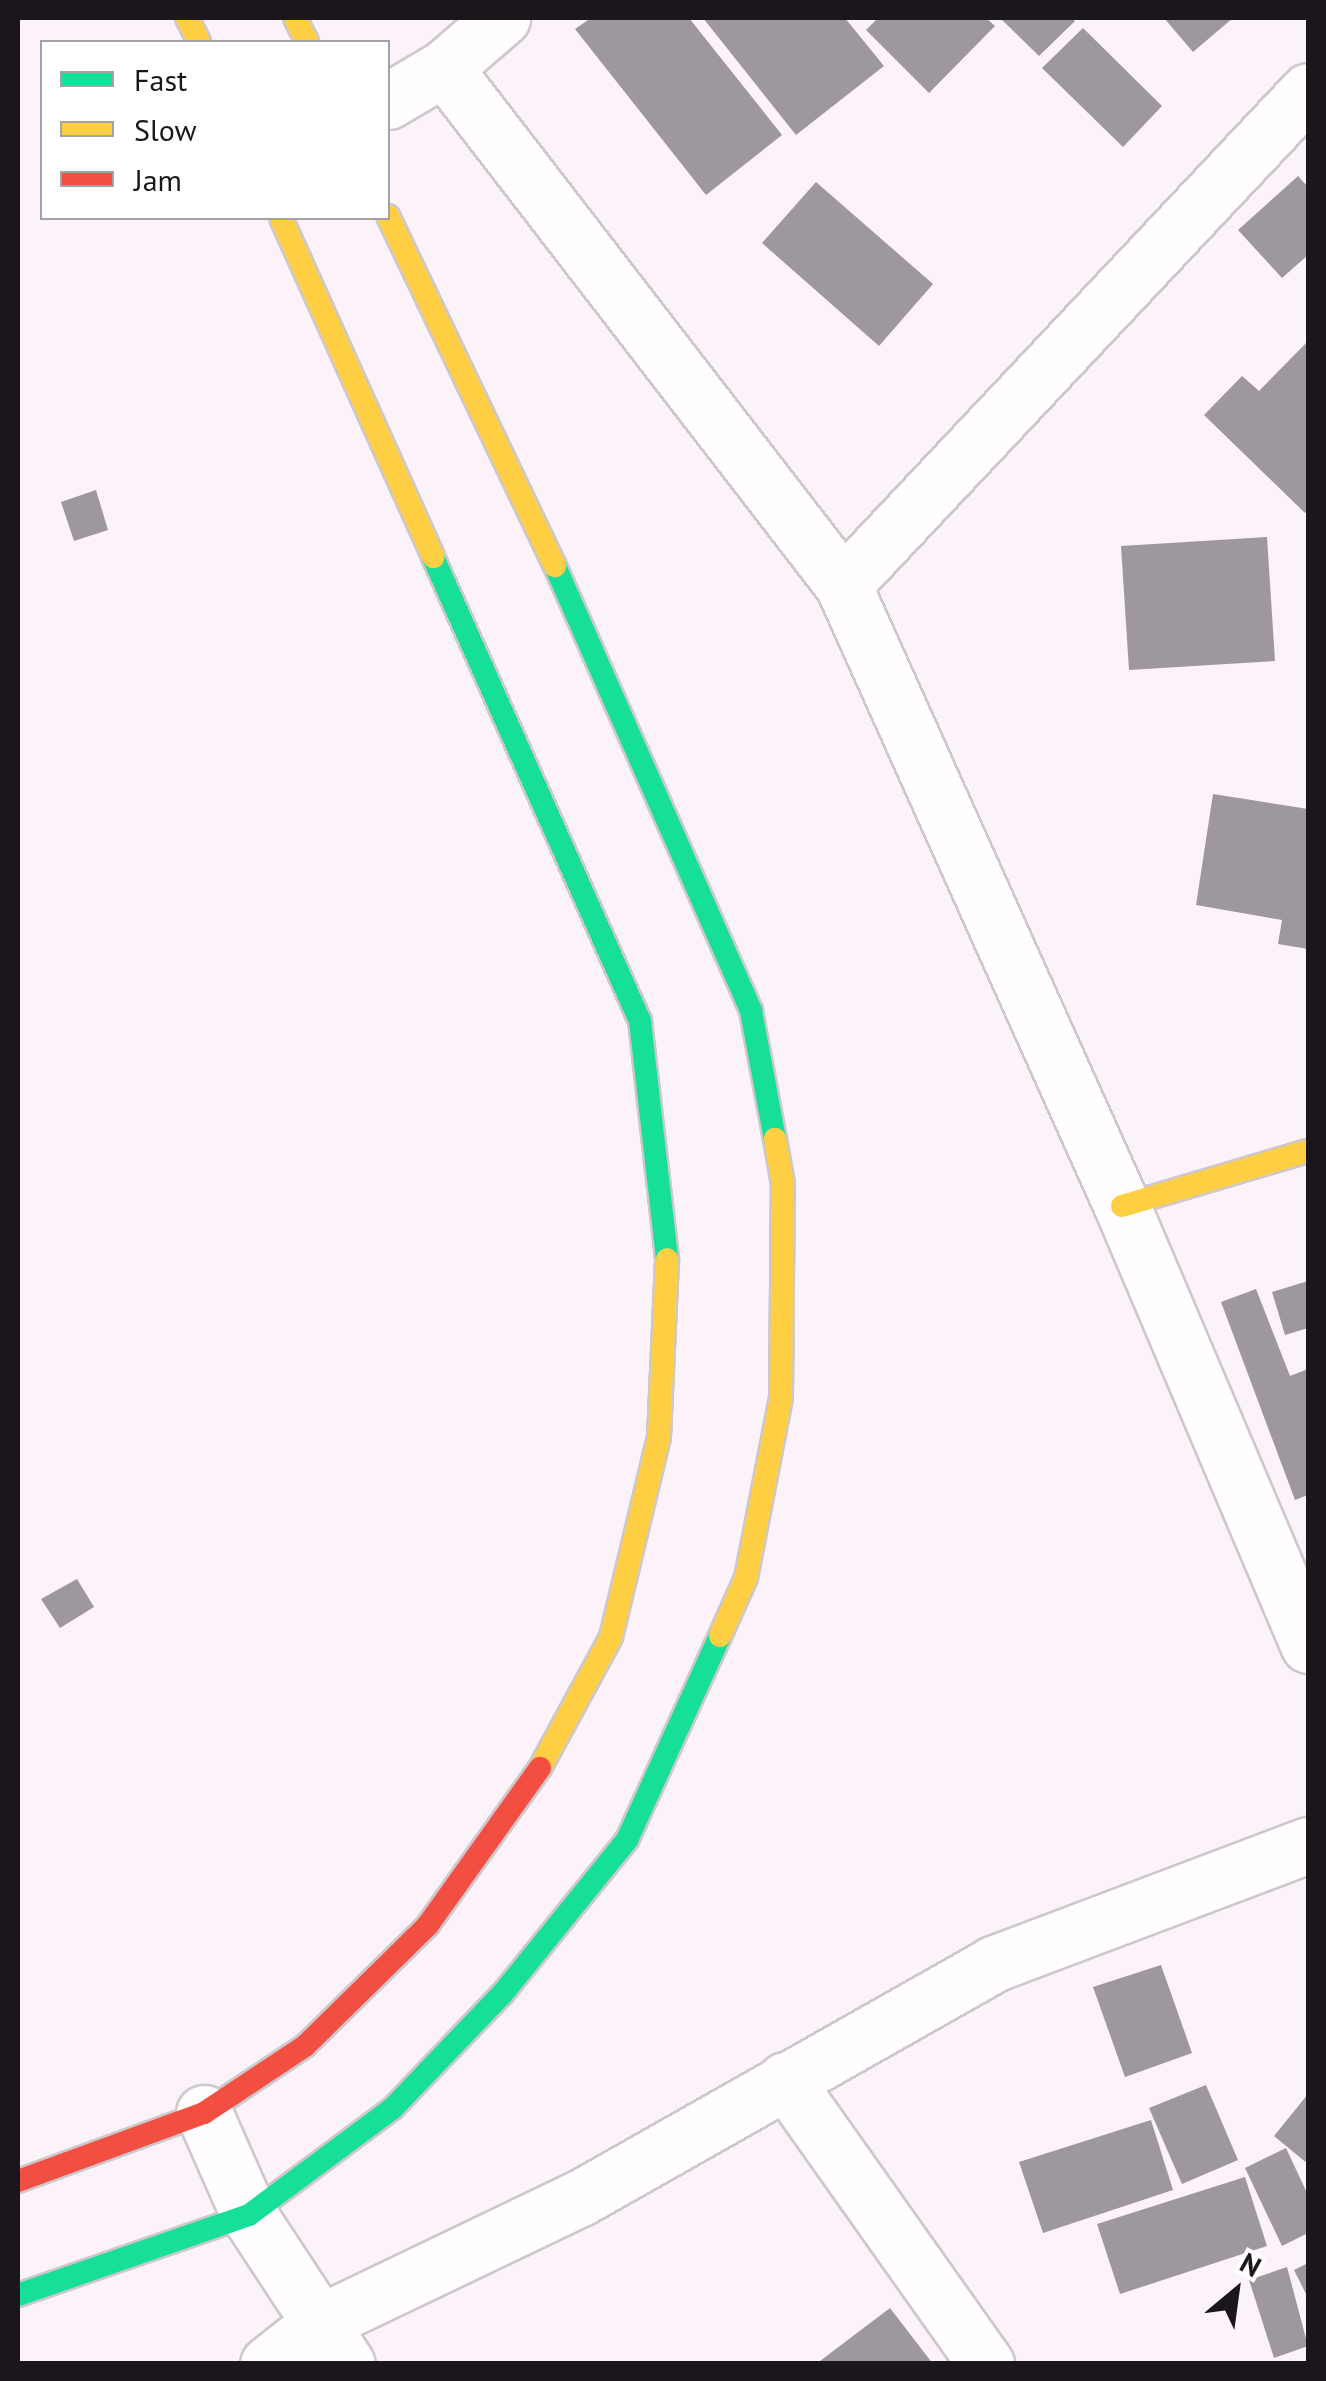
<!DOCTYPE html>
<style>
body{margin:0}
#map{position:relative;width:1326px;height:2381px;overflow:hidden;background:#fcf2fa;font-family:"PT Sans",sans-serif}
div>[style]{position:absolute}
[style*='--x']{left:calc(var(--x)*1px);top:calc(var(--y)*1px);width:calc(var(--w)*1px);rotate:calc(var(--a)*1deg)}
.building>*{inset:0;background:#9e979d}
.roads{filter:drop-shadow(2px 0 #cec7cc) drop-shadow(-2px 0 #cec7cc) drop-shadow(0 2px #cec7cc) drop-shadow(0 -2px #cec7cc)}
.street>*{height:55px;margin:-27.5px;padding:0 27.5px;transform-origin:27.5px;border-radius:27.5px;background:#fffdfe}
.fast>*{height:22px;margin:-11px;padding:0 11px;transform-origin:11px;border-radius:11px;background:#16e098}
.slow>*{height:22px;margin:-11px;padding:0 11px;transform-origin:11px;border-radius:11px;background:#ffcf43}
.jam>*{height:22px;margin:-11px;padding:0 11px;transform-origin:11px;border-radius:11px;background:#f24e42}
span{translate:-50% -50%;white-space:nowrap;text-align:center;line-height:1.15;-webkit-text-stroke:10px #fff;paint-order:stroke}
.frame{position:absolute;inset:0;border:20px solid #1b161b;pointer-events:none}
.legend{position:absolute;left:40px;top:40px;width:350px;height:180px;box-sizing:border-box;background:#fff;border:2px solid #a4a2a4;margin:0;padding:12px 18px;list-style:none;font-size:30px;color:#1b161b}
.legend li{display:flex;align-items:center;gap:20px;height:50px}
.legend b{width:50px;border:2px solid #a4a2a4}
.north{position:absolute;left:1186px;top:2241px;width:100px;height:100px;-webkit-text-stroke:8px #fff;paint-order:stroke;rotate:29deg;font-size:28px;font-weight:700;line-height:40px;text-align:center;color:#1b161b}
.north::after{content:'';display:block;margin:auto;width:35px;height:45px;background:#1b161b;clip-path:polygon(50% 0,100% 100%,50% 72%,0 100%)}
</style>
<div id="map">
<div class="building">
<div style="clip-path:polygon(591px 18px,689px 18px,782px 135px,706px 195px,575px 29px)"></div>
<div style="clip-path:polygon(703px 18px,845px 18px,884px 66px,796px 135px)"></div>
<div style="clip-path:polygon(878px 18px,986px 18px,995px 26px,929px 93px,866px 30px)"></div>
<div style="clip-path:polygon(1000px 18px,1071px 18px,1075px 21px,1039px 56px)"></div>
<div style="clip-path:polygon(1164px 18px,1233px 18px,1193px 52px)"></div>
<div style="clip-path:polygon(1083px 28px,1162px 106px,1123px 147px,1042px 68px)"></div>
<div style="clip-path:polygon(1298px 176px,1308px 187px,1308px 255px,1282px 278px,1238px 230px)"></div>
<div style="clip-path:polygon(816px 182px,933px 284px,879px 346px,762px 243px)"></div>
<div style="clip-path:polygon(1308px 341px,1308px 509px,1305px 513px,1204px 415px,1242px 376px,1259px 391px)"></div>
<div style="clip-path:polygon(96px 490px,108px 530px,74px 541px,61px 502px)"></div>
<div style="clip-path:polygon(1267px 537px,1275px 661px,1129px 670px,1121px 546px)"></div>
<div style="clip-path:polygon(1213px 794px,1308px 809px,1308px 949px,1278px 944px,1282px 920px,1196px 905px)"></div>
<div style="clip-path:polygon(1308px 1281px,1308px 1328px,1285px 1335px,1272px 1292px)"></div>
<div style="clip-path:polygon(1256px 1289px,1290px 1376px,1308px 1369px,1308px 1495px,1295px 1500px,1221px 1302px)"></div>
<div style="clip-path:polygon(77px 1579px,94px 1607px,60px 1628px,41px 1599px)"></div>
<div style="clip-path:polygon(1161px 1965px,1192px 2053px,1125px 2077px,1093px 1987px)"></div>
<div style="clip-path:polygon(1206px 2085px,1238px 2160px,1182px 2184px,1149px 2108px)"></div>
<div style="clip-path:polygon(1308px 2094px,1308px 2164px,1274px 2136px)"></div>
<div style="clip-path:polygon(1151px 2120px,1173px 2190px,1043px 2233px,1019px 2162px)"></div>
<div style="clip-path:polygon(1286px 2148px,1308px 2195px,1308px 2233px,1282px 2246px,1245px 2168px)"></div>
<div style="clip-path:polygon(1245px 2177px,1267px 2246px,1120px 2294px,1097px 2224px)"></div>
<div style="clip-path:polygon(1308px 2263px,1308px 2298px,1294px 2270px)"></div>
<div style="clip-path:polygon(1287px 2267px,1308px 2346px,1274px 2358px,1249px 2280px)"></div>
<div style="clip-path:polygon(890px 2308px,933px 2364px,816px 2364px)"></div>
</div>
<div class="roads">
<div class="street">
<div style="--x:444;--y:68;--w:653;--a:52.34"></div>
<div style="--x:843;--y:585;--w:681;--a:65.81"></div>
<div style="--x:1122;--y:1206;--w:477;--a:67"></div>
<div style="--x:388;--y:101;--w:65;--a:-30.5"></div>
<div style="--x:444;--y:68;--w:77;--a:-40.8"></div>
<div style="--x:843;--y:585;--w:678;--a:-46.73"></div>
<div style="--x:785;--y:2080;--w:348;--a:54.7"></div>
<div style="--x:204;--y:2113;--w:111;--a:66.2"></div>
<div style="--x:249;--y:2215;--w:178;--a:56.7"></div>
<div style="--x:268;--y:2364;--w:68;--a:-38.4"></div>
<div style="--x:321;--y:2322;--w:289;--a:-25.6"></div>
<div style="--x:582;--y:2197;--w:472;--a:-29.5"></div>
<div style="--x:993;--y:1964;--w:337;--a:-20.7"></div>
</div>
<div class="fast">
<div style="--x:433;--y:557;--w:508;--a:65.96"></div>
<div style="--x:640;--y:1021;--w:240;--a:83.5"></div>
<div style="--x:555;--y:566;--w:486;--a:66.2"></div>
<div style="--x:751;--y:1011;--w:130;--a:79.4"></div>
<div style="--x:18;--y:2295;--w:244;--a:-19.1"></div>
<div style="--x:249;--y:2215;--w:179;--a:-36.6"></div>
<div style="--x:393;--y:2108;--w:159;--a:-46.3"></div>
<div style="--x:503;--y:1993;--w:197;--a:-51"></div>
<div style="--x:627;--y:1840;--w:224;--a:-65.5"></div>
</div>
<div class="slow">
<div style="--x:187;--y:18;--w:27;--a:63"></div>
<div style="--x:295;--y:18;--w:27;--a:63"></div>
<div style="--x:388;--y:216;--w:388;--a:64.5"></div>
<div style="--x:281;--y:218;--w:372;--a:65.8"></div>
<div style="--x:1122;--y:1206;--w:194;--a:-16.5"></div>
<div style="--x:720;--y:1636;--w:64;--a:-65.9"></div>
<div style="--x:746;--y:1578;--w:183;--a:-79"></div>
<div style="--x:781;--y:1398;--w:214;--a:-89.5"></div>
<div style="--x:783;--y:1184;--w:46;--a:-100.1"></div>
<div style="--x:540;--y:1768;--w:149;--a:-61.5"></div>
<div style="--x:611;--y:1637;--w:206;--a:-76.5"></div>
<div style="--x:659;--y:1437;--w:178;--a:-87.4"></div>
</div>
<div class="jam">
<div style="--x:18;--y:2181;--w:198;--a:-20.1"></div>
<div style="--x:204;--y:2113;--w:121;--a:-33.6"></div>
<div style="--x:305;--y:2046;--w:173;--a:-44.5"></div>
<div style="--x:428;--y:1925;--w:193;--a:-54.5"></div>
</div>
</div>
<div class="frame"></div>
<ul class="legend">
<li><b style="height:12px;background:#16e098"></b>Fast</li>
<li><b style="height:12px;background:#ffcf43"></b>Slow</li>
<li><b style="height:12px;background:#f24e42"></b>Jam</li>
</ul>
<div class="north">N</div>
</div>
